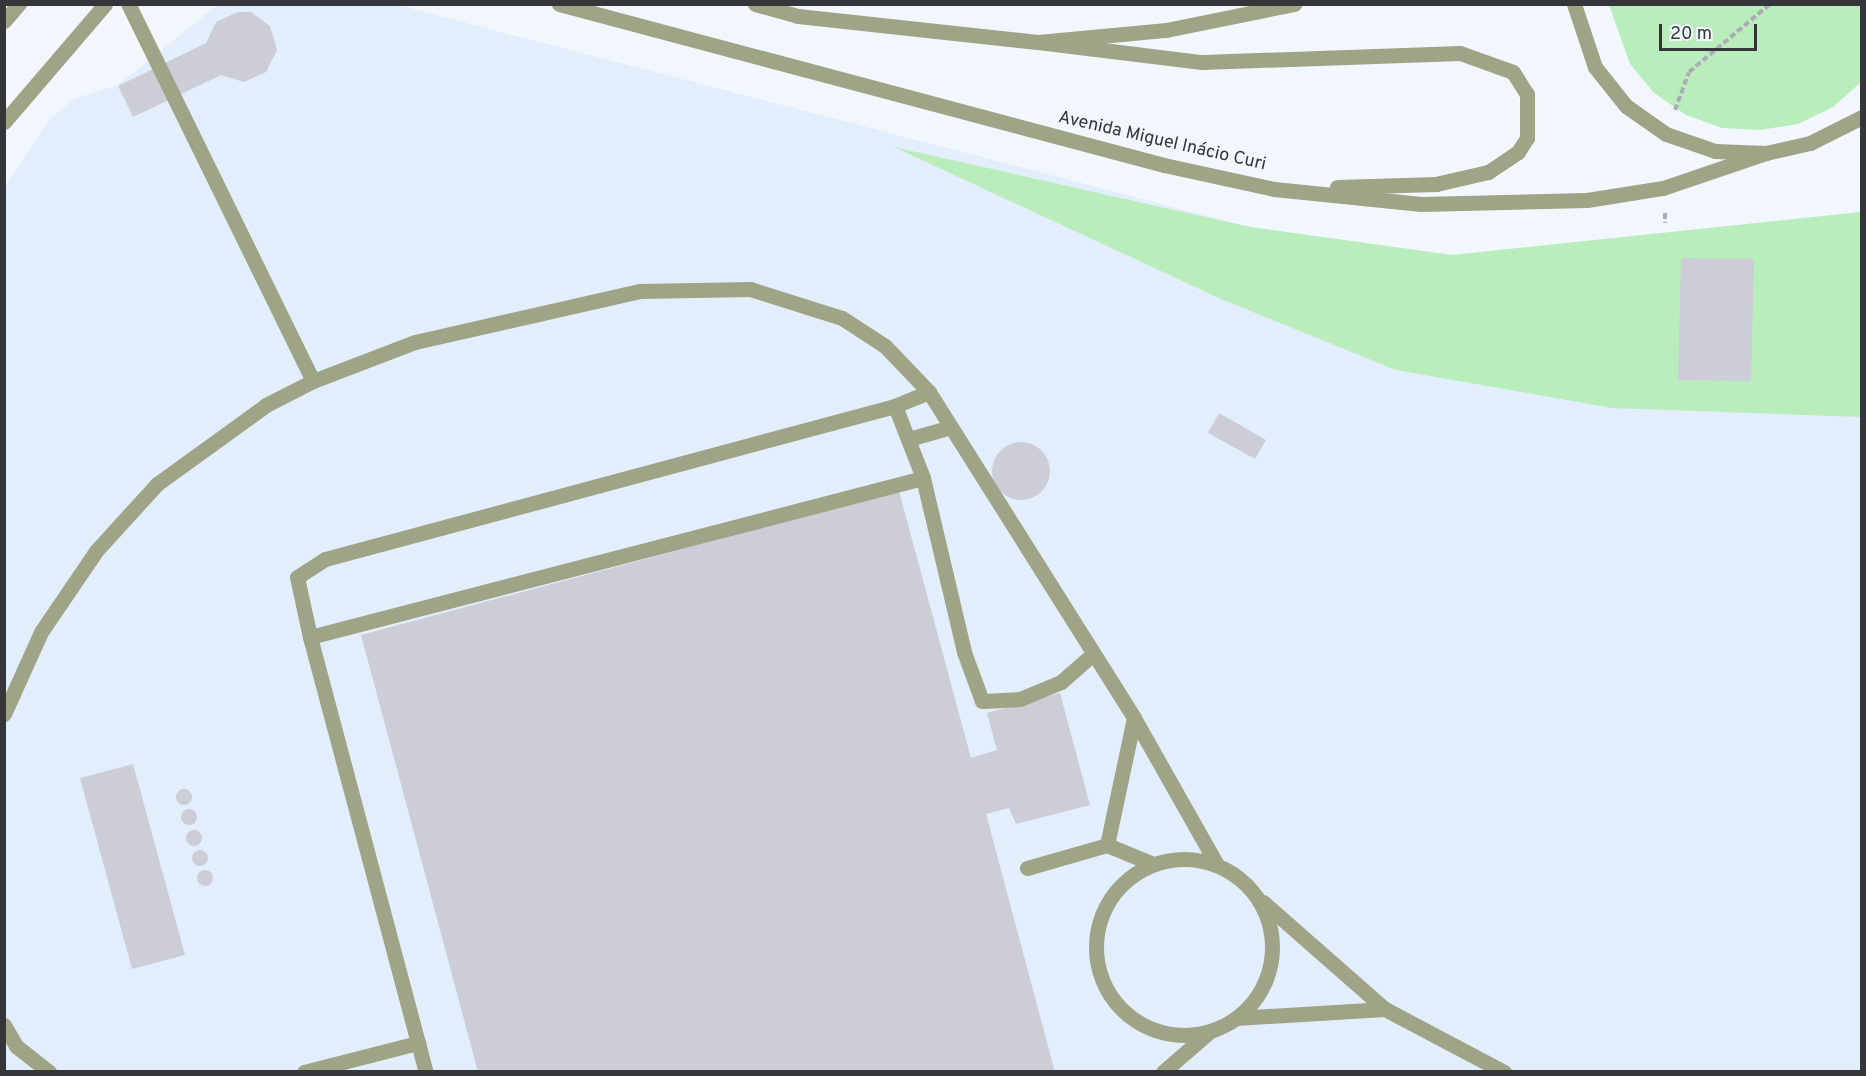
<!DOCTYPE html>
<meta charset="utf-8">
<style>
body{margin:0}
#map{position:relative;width:1866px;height:1076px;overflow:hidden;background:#f2f7fe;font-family:Overpass,sans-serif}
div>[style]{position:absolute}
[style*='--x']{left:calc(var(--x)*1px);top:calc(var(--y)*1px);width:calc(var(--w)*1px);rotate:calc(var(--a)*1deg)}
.built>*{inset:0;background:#e3eefd}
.green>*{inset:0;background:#b9edbb}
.building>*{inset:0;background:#cccdd6}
.round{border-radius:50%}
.path>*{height:4px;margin-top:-2px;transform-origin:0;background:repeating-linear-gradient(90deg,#aaadb3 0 6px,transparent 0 9px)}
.minor>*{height:15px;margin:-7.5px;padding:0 7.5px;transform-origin:7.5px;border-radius:7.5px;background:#9ea485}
.minor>.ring{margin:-7.5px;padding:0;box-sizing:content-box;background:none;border:15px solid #9ea485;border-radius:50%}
span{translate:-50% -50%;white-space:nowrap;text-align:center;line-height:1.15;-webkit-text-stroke:4.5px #f2f7fe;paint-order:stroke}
.street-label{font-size:18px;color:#343639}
.frame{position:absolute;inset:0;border:6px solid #343639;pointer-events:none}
.scale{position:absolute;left:1659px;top:24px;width:98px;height:27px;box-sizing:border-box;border:3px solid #343639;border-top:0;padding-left:8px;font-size:18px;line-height:21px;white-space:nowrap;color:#343639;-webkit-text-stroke:4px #f2f7fe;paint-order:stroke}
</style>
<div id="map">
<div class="built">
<div style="clip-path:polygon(217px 5px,398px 5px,1250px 227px,1452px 255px,1861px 212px,1861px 1071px,5px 1072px,5px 186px,49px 120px,73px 99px,118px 85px)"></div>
</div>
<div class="green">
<div style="clip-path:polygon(1609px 5px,1861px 5px,1861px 82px,1833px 107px,1798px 124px,1760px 130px,1722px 128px,1686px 115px,1654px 93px,1630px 64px)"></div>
<div style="clip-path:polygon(894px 147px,1250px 227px,1452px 255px,1861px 212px,1861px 417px,1612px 408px,1396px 370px,1221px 299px)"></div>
</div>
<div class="building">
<div style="clip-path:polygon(238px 12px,251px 12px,270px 26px,277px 50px,266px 72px,244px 82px,221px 75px,133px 117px,118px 86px,206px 43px,216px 22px)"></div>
<div style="clip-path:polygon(1681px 258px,1754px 259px,1751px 381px,1678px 380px)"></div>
<div style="clip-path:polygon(1219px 413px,1266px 440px,1255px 459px,1208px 433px)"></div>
<div class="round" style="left:992px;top:442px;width:58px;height:58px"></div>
<div style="clip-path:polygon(899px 491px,971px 758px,997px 750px,987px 713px,1060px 693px,1090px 805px,1016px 824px,1009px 808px,986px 814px,1055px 1072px,478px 1072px,361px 635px)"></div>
<div style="clip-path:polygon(133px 764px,185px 955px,132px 969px,80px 778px)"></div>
<div class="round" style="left:176px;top:789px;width:16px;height:16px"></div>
<div class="round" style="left:181px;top:809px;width:16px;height:16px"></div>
<div class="round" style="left:186px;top:830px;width:16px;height:16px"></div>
<div class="round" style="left:192px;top:850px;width:16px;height:16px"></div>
<div class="round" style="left:197px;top:870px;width:16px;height:16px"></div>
</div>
<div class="path">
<div style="--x:1675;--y:110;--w:40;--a:-69.8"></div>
<div style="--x:1689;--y:72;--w:106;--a:-40"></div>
<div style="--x:1665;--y:213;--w:10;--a:90"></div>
</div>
<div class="minor">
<div style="--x:559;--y:4;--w:626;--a:14.9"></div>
<div style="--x:1164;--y:165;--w:113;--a:12.3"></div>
<div style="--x:1274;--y:189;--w:148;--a:5.8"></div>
<div style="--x:1421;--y:204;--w:166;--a:-1.4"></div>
<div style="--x:1587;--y:200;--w:77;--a:-9"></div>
<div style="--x:1663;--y:188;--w:109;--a:-18.8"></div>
<div style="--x:755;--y:4;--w:45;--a:15.6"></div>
<div style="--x:798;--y:16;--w:241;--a:6.2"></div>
<div style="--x:1038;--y:42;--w:129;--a:-5.4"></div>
<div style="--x:1166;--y:30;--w:131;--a:-11.5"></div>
<div style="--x:1574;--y:4;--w:66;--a:71.6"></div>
<div style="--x:1595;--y:67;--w:50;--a:51.5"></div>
<div style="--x:1626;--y:106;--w:49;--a:35"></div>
<div style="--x:1666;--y:134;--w:52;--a:19.1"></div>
<div style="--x:1715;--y:151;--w:51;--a:2.2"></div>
<div style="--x:1766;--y:153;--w:45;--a:-12.8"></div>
<div style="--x:1810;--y:143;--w:58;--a:-26.6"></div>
<div style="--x:4;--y:21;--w:23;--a:-49"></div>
<div style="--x:1038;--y:42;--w:165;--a:7"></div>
<div style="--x:1202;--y:62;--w:258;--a:-2"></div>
<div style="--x:1460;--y:53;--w:56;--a:19.7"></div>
<div style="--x:1513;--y:72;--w:26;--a:58"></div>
<div style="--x:1527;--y:94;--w:44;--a:90"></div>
<div style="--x:1527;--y:138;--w:17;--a:123"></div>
<div style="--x:1518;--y:152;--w:36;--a:146"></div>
<div style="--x:1488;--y:172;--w:53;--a:167"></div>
<div style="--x:1436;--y:184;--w:99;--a:178.3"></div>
<div style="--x:4;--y:122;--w:155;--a:-49.4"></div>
<div style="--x:313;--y:381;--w:109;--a:-20.9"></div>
<div style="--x:415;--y:342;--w:231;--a:-12.8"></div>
<div style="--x:640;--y:291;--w:110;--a:-1"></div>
<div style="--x:750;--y:289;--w:96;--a:17.5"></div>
<div style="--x:842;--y:318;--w:51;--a:33.1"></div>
<div style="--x:885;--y:346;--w:64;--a:46.3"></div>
<div style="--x:929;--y:392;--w:37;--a:158"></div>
<div style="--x:895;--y:406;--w:590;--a:164.97"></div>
<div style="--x:325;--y:559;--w:33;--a:147"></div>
<div style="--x:297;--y:577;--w:61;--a:77.8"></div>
<div style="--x:310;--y:637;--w:633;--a:-14.54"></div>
<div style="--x:929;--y:392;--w:385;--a:57.8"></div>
<div style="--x:1134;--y:718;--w:169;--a:60.5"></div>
<div style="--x:895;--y:406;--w:77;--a:68.7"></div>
<div style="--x:923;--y:478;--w:179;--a:76.7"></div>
<div style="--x:964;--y:652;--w:52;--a:69.8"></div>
<div style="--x:982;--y:701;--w:38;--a:-3"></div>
<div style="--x:1020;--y:699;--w:44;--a:-22.5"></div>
<div style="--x:1061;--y:682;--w:43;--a:-41.2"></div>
<div style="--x:909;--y:439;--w:40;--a:-16"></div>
<div style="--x:310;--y:637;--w:450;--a:75.1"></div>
<div style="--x:4;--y:714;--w:90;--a:-65.7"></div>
<div style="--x:41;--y:632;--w:98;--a:-55.8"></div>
<div style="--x:96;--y:551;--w:91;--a:-47.7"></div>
<div style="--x:157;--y:484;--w:135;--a:-35.9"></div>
<div style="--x:266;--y:405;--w:53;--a:-27.1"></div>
<div style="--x:313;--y:381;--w:420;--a:-116.1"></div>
<div style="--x:1107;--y:845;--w:130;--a:-78"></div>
<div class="ring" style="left:1096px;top:859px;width:161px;height:161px"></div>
<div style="--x:1027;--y:868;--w:83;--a:-16"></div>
<div style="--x:1107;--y:845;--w:50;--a:22.4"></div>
<div style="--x:1263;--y:902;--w:162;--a:41.3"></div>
<div style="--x:1385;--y:1009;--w:135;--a:27.9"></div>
<div style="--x:1236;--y:1018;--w:149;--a:-3.5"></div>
<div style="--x:4;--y:1025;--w:24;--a:60"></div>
<div style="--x:16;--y:1046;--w:42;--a:38.2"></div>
<div style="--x:304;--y:1072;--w:118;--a:-14.3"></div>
<div style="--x:1163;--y:1072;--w:61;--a:-41"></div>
</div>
<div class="street-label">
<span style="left:1162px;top:142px;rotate:13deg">Avenida Miguel Inácio Curi</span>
</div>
<div class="frame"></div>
<div class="scale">20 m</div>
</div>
